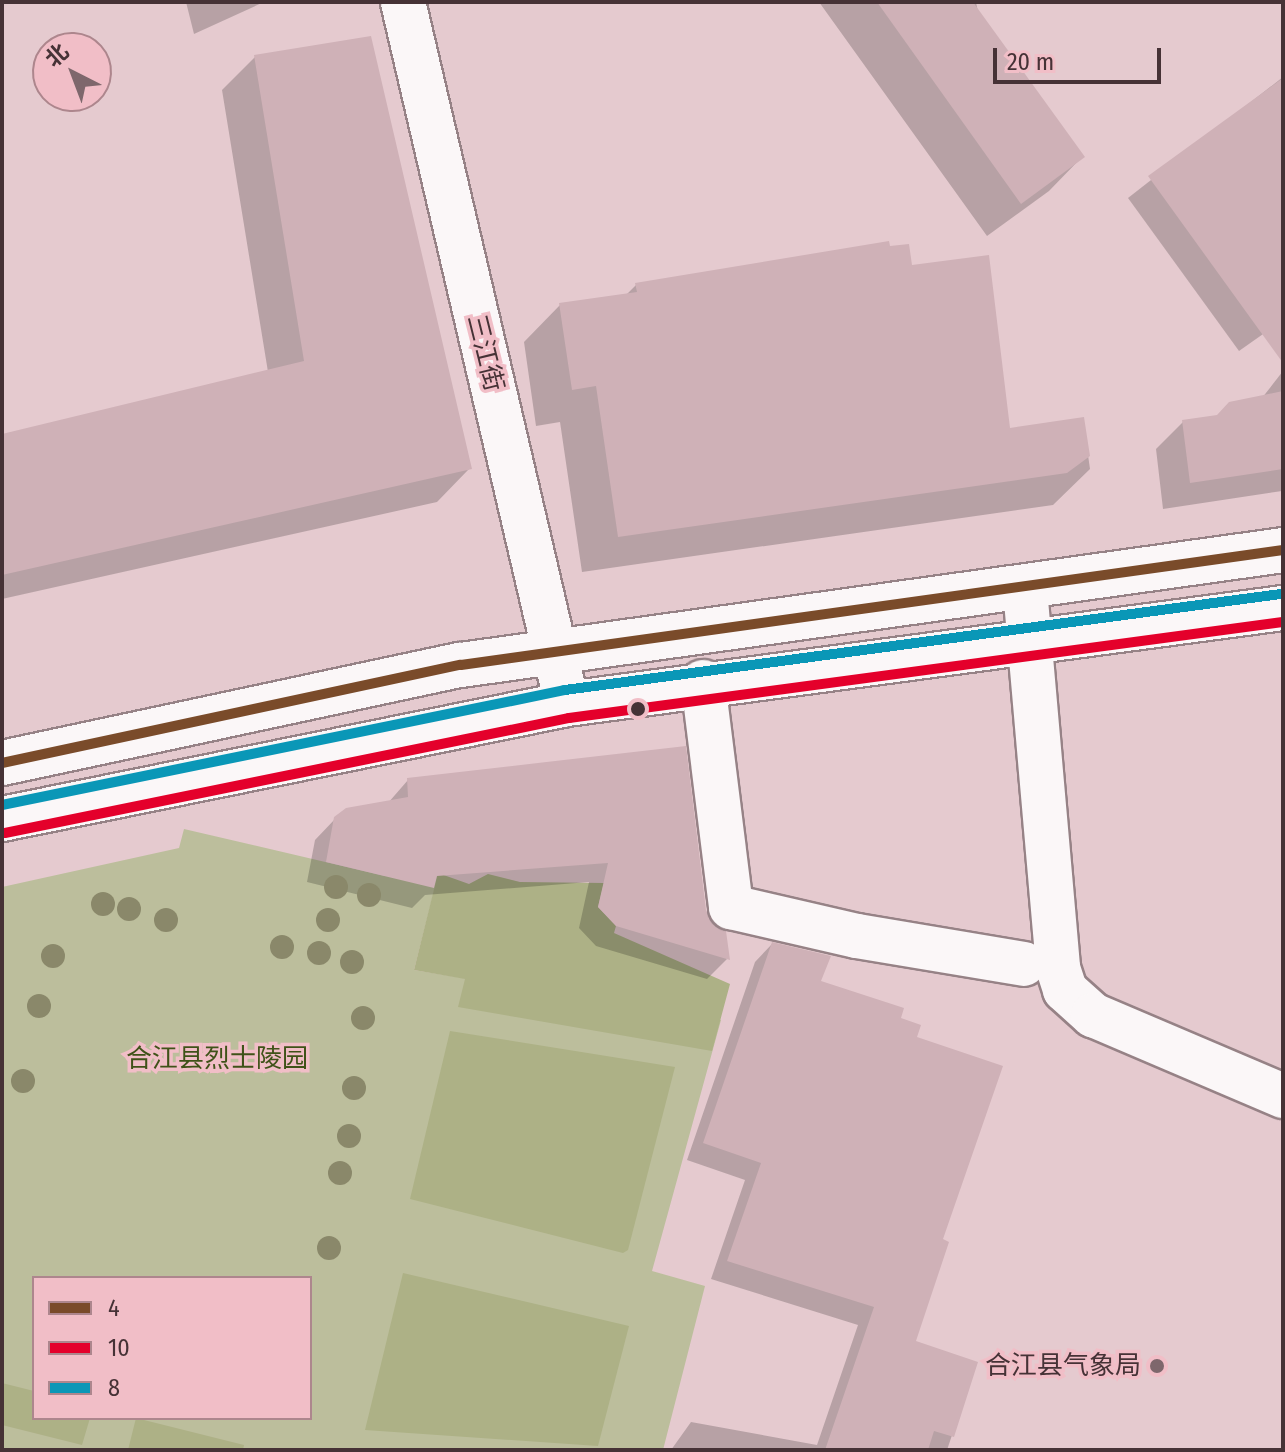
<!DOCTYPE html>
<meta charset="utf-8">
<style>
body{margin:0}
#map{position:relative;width:1285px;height:1452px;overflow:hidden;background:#e5cacf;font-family:"Fira Sans Condensed","Noto Sans SC",sans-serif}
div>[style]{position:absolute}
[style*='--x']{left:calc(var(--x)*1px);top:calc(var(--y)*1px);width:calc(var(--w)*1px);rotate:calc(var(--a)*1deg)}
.green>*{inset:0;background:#bcbe9c}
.forest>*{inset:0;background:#adb186}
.shadow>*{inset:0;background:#0003}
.building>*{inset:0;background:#cfb1b7}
.roads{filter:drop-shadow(2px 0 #968286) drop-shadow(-2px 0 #968286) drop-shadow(0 2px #968286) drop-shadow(0 -2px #968286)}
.minor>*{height:44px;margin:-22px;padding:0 22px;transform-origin:22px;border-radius:22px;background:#fbf7f8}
.major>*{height:44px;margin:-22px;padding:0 22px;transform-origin:22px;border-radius:22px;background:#fbf7f8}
.bus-1>*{height:10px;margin:-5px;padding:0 5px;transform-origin:5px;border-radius:5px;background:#7a4b2a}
.bus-2>*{height:10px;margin:-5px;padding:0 5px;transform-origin:5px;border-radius:5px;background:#e4002b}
.bus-3>*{height:10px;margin:-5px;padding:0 5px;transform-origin:5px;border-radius:5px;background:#0a97b7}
.trees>*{width:24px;height:24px;margin:-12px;border-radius:50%;background:#8a886a}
.dots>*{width:22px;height:22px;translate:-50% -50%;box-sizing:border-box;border:4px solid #f1bec7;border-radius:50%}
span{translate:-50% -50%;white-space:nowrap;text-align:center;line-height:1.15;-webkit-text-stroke:7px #f1bec7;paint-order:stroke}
.street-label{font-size:26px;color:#463236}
.park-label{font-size:26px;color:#3f5218}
.poi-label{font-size:26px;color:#463236}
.right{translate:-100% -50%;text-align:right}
.frame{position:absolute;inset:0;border:4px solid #463236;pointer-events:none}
.legend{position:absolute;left:32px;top:1276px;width:280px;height:144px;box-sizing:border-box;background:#f1bec7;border:2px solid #ad868d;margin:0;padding:10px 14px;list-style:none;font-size:24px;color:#463236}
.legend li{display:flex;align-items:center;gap:16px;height:40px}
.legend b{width:40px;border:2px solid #ad868d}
.north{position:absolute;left:32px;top:32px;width:80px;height:80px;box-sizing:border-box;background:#f1bec7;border:2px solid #ad868d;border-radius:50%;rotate:318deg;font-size:22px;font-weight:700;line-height:32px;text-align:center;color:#463236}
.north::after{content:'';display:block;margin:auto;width:28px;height:36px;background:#7e676c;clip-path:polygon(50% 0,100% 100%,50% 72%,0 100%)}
.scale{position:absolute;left:993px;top:48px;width:168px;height:36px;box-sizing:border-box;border:4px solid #463236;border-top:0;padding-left:10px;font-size:24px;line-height:28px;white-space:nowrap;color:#463236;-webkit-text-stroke:6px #f1bec7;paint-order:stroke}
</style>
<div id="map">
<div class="green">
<div style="clip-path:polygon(evenodd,184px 829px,385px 876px,397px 831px,446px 844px,414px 970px,721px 1020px,652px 1271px,705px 1286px,663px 1450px,2px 1450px,2px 887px,179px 848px,184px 829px,34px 1278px,310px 1278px,310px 1418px,34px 1418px,34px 1278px)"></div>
</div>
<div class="forest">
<div style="clip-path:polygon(438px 873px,469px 884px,488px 874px,520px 882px,604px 883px,598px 907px,616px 926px,614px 933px,730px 984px,712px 1051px,458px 1007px,465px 979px,414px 970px)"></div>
<div style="clip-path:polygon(450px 1031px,675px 1067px,628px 1250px,623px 1253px,410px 1199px)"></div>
<div style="clip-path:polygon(403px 1273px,629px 1326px,598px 1446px,365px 1430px)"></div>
<div style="clip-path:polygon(2px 1383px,34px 1391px,34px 1418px,90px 1418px,82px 1445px,2px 1425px)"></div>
<div style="clip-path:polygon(136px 1418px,244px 1445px,243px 1450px,128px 1450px)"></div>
</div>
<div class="shadow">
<div style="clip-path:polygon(186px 2px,264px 2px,194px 34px)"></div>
<div style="clip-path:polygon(819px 2px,976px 2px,978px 12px,1082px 157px,1049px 191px,987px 236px)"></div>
<div style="clip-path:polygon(255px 57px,469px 469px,437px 502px,2px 599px,2px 436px,268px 372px,222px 90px)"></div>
<div style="clip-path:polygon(1283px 77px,1283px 320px,1239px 351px,1128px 198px)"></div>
<div style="clip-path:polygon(889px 248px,910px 267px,1008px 431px,1083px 420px,1090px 469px,1053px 505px,582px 572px,560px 422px,536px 426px,524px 342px,560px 305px,626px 295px,636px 285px)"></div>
<div style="clip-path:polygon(1283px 371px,1283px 497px,1282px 491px,1163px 509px,1156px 449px,1183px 422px,1216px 417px,1262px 398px)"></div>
<div style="clip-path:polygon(684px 748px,704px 911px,727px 959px,707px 979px,596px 946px,579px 928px,589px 882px,425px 895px,412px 908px,307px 882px,315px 840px,335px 819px,388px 803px,408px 780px)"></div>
<div style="clip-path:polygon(772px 944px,818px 982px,899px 1020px,914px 1038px,941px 1240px,913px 1342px,976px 1364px,947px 1450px,671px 1450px,691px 1422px,817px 1445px,858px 1325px,711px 1279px,745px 1180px,687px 1160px,755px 962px)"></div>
</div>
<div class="building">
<div style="clip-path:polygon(877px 2px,973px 2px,1085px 157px,1021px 204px)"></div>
<div style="clip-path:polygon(371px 36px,472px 469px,2px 575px,2px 434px,304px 361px,254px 55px)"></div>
<div style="clip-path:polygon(1283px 78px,1283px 363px,1148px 176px)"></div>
<div style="clip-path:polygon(889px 241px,890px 246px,909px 244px,912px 265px,989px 255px,1010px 428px,1084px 417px,1090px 456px,1067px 473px,618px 537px,596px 386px,572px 390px,559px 303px,637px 292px,635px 283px)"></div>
<div style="clip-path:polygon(1283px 391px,1283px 469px,1190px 483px,1182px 420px,1217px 415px,1229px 402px)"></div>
<div style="clip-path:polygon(686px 746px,706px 910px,713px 924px,726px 931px,730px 960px,616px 926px,598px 907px,608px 863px,437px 876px,434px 888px,326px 862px,334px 817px,346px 808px,408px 797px,407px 778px)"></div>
<div style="clip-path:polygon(772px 942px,831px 956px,821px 981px,904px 1008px,901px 1018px,921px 1025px,917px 1037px,1003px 1066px,943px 1239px,949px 1242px,916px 1341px,978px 1362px,954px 1437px,934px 1431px,928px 1450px,825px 1450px,874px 1307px,727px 1261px,761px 1163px,703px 1143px)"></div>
</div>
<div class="roads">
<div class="minor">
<div style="--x:403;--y:2;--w:721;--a:76.85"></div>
<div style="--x:1025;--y:589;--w:380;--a:85"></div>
<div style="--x:1058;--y:968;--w:23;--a:72"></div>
<div style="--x:1065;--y:990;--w:38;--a:42"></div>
<div style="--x:1093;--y:1015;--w:207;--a:23.1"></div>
<div style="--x:703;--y:682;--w:227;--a:82.9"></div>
<div style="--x:731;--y:907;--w:129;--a:13"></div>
<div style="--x:857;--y:936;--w:169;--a:9.5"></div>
</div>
<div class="major">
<div style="--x:2;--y:763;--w:469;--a:-12.1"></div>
<div style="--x:461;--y:665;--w:830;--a:-7.96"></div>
<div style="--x:2;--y:819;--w:577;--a:-11.5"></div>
<div style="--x:567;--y:704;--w:722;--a:-7.64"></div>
</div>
</div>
<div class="bus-1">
<div style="--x:2;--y:763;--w:469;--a:-12.1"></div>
<div style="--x:461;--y:665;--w:830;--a:-7.96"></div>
</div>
<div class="bus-2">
<div style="--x:5;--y:833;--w:576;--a:-11.52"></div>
<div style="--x:569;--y:718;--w:720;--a:-7.66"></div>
</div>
<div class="bus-3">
<div style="--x:2;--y:805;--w:575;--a:-11.54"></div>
<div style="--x:565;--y:690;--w:722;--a:-7.64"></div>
</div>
<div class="trees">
<div style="left:336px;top:887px"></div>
<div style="left:369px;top:895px"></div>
<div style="left:103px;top:904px"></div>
<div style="left:129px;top:909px"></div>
<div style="left:166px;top:920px"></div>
<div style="left:328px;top:920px"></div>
<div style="left:282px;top:947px"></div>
<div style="left:319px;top:953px"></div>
<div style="left:53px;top:956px"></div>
<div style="left:352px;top:962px"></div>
<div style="left:39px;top:1006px"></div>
<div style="left:363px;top:1018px"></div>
<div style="left:23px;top:1081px"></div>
<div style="left:354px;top:1088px"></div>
<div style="left:349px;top:1136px"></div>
<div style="left:340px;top:1173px"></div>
<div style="left:329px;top:1248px"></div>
</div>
<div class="dots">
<div style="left:638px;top:709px;background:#463236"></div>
<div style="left:1157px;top:1366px;background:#7e676c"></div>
</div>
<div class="street-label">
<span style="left:485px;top:353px;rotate:76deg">三江街</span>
</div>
<div class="park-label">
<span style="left:217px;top:1059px">合江县烈士陵园</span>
</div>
<div class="poi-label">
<span class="right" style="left:1141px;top:1366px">合江县气象局</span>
</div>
<div class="frame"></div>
<ul class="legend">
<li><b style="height:10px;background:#7a4b2a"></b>4</li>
<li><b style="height:10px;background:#e4002b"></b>10</li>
<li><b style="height:10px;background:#0a97b7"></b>8</li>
</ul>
<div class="north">北</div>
<div class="scale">20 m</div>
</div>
